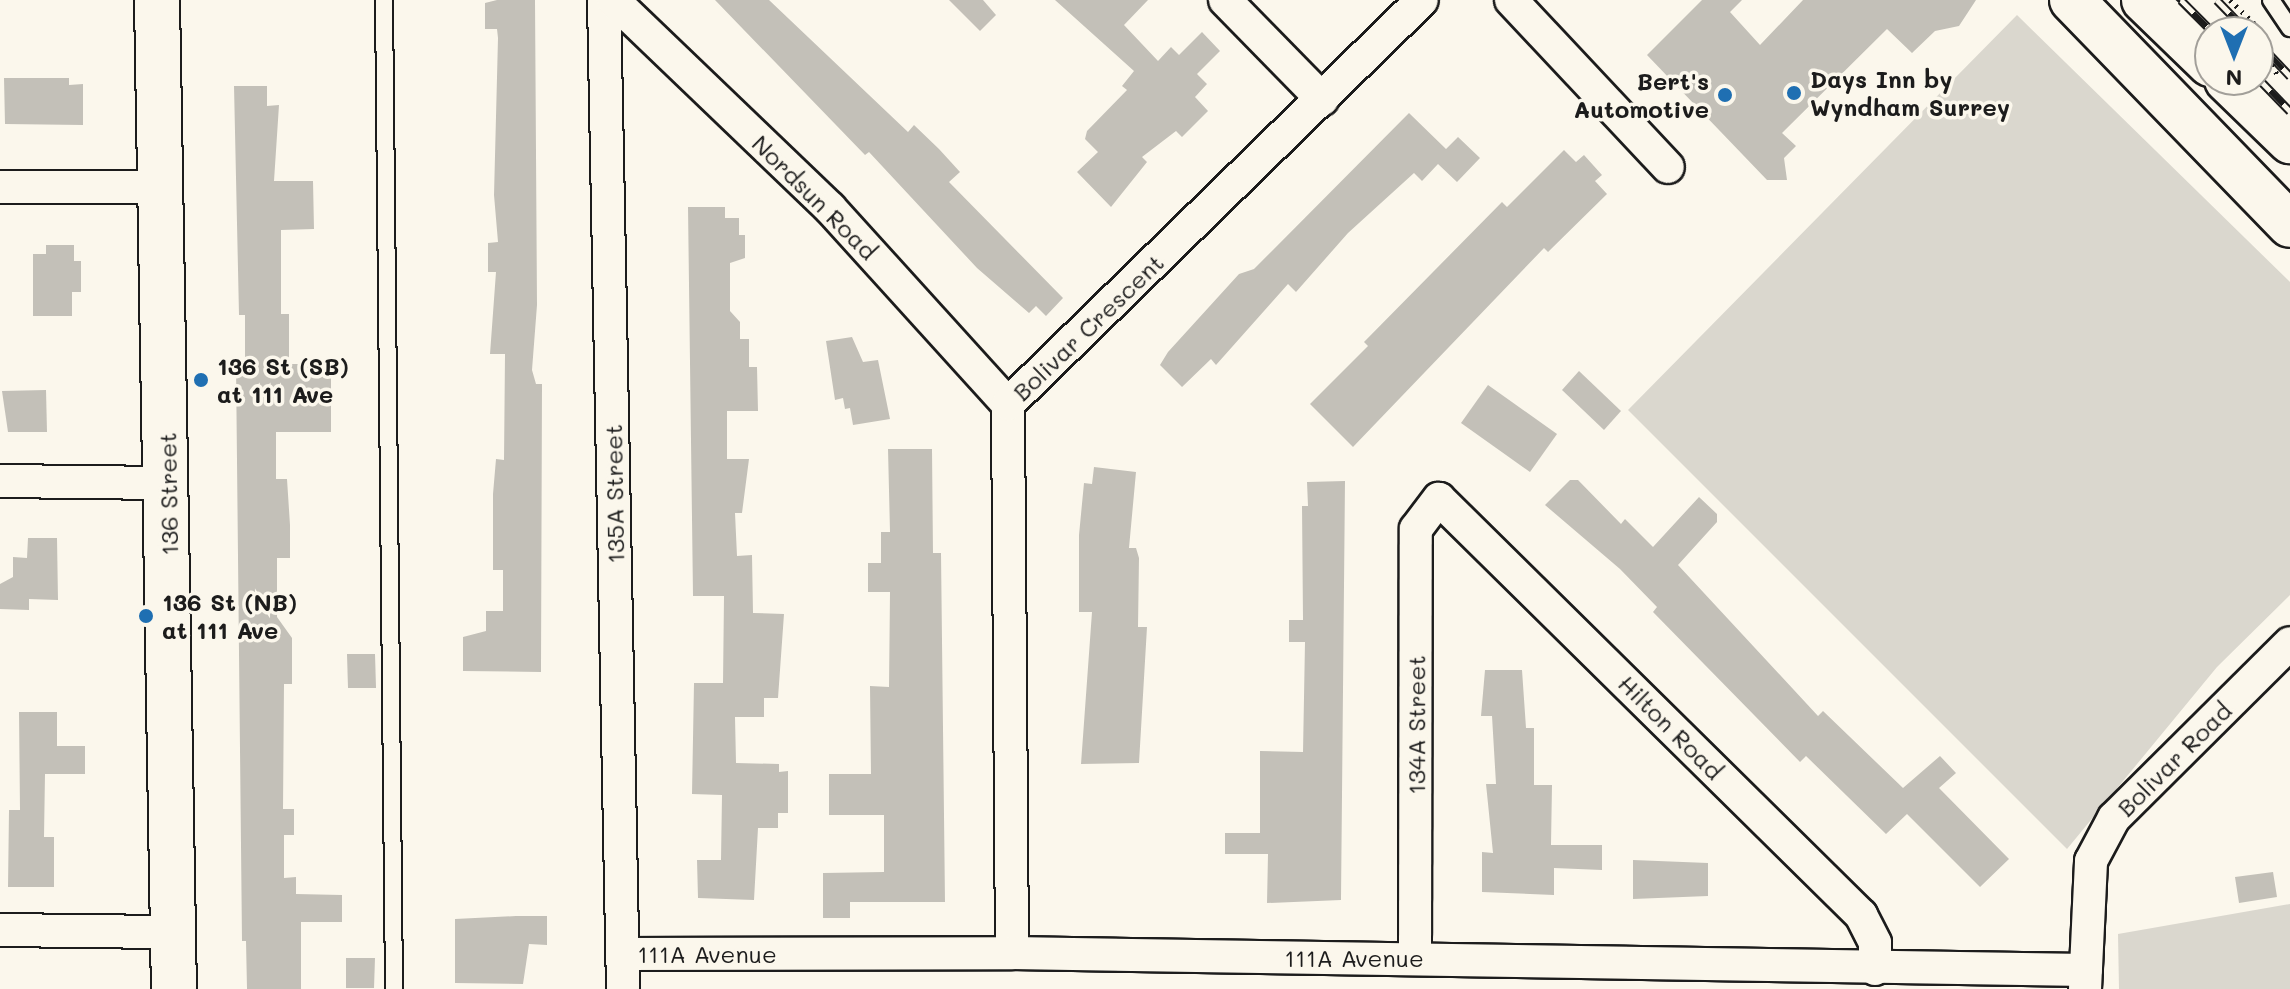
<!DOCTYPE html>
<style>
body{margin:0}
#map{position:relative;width:2290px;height:989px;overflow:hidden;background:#fbf7ec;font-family:Mali,sans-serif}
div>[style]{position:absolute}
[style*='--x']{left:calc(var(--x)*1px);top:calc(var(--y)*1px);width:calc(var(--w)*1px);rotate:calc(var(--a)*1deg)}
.green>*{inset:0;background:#dad7ce}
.building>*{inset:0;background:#c3c0b8}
.path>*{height:5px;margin-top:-2.5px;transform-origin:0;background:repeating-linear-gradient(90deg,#1c1c1c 0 2px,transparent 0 8px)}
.roads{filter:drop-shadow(2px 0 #1c1c1c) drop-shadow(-2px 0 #1c1c1c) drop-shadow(0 2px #1c1c1c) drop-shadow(0 -2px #1c1c1c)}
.lane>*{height:16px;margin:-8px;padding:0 8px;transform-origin:8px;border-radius:8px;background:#fbf7ec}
.street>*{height:32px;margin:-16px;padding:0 16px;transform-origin:16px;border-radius:16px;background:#fbf7ec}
.secondary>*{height:44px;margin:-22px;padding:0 22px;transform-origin:22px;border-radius:22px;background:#fbf7ec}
.primary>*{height:44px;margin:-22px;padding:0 22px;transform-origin:22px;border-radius:22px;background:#fbf7ec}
.rail>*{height:9px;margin-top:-4.5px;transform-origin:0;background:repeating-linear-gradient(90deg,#fbf7ec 0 18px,#1c1c1c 0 36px);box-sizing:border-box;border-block:2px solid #1c1c1c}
.dots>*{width:22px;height:22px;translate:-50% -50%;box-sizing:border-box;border:4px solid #fbf7ec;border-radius:50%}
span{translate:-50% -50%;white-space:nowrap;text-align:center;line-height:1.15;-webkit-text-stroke:7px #fbf7ec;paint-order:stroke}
.poi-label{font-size:24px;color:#1c1c1c;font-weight:700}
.left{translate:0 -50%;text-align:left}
.right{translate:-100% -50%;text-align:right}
.street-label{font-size:24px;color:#1c1c1c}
.north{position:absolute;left:2194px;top:16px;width:80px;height:80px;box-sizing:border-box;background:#fbf7ec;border:2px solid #a29f99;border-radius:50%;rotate:180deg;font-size:22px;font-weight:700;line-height:32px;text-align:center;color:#1c1c1c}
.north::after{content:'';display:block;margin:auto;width:28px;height:36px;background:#1f6fb2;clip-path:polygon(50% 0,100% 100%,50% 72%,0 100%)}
</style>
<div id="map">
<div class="green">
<div style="clip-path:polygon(2017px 15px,2290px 282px,2290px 595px,2217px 667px,2067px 849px,1628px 410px)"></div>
<div style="clip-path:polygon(2290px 904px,2290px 989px,2119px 989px,2118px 934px)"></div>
</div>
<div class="building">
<div style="clip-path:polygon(497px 0,535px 0,537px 305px,532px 370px,536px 384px,542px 384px,541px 672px,463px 671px,463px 637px,486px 631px,486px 611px,503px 611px,503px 570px,493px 570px,493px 494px,496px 459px,504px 460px,505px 354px,490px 354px,496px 272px,488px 272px,488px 243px,498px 242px,494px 195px,498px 38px,497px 29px,485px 29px,485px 3px)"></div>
<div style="clip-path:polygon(715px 0,769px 0,908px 132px,914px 125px,939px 149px,960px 172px,949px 182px,1063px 298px,1046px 316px,1036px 306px,1029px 313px,977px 268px,869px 152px,865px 155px)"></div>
<div style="clip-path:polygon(949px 0,983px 0,996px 15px,980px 31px)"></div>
<div style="clip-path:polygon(1055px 0,1148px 0,1124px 25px,1158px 61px,1171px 47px,1179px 55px,1202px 32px,1220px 51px,1197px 74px,1207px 84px,1195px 97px,1208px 111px,1182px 137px,1176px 131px,1142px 157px,1147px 162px,1111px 207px,1077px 172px,1098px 152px,1085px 139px,1087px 131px,1127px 90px,1122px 86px,1134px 71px)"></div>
<div style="clip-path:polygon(1702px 0,1742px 0,1730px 12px,1760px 45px,1803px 0,1976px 0,1959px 26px,1935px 31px,1912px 53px,1887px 29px,1782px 133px,1796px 146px,1784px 158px,1787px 180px,1767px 180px,1647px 55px)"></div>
<div style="clip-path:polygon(4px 78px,69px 78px,69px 85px,83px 84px,83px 125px,5px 124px)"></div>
<div style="clip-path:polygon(234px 86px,267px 86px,267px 106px,279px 105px,274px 181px,313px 181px,314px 229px,281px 230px,281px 314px,289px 314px,289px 364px,331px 364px,331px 432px,276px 432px,276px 479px,287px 479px,290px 525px,290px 558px,277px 558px,277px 617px,292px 638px,292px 684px,284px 684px,283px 809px,294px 809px,294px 835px,284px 835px,284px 878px,296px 877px,296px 894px,342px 895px,342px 922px,301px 922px,301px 989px,247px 989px,246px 941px,242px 941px,236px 365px,245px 365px,245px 315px,239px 315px)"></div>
<div style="clip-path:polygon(1409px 113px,1446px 149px,1458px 137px,1480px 158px,1457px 182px,1438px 164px,1422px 181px,1414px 173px,1348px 233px,1296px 292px,1288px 284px,1216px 365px,1211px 359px,1182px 387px,1160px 365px,1168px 352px,1239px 274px,1254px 269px)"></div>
<div style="clip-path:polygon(1564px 150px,1576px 162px,1584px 155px,1602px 175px,1595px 181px,1607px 194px,1548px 252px,1544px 248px,1353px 447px,1310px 404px,1368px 346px,1364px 342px,1502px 202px,1507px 207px)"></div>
<div style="clip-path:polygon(688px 207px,725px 207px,725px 218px,739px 218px,739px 235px,745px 235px,745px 258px,730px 263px,730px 311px,740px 322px,740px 339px,749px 339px,749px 367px,757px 367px,758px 411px,727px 411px,727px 459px,749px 459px,742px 513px,735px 513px,737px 556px,752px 555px,753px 613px,784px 614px,778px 698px,764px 698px,764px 717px,735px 717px,736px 763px,779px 764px,779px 772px,788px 771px,788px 813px,778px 813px,778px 828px,758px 828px,754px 900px,698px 898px,697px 860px,721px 860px,722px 795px,692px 794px,694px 683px,723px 683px,724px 596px,693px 596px)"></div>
<div style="clip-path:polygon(46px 245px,74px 245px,74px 261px,81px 261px,81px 292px,72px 292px,72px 316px,33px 316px,33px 254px,46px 254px)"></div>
<div style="clip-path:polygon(852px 337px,863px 362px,878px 360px,890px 419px,853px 425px,850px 408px,845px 409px,843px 398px,835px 400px,826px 341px)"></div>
<div style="clip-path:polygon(1579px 371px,1621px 411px,1604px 430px,1562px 390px)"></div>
<div style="clip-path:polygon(1488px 385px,1557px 434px,1530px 472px,1461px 423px)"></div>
<div style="clip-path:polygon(46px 390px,47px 432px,8px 432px,2px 391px)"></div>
<div style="clip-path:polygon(888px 449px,932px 449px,933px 553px,941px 553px,945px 902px,850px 902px,850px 918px,823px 918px,823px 873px,884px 872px,884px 815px,829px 815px,829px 774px,871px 774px,870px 686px,889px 687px,890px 592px,868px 592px,868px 563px,881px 563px,881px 532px,890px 532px)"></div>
<div style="clip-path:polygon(1094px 467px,1136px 472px,1129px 548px,1136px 548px,1139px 558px,1138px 627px,1147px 627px,1139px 763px,1081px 764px,1092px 612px,1079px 612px,1079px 535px,1084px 483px,1092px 484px)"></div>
<div style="clip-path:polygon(1570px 480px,1578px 480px,1621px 524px,1625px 519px,1653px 547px,1699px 497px,1717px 514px,1717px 522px,1678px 565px,1818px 716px,1823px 711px,1903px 788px,1940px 756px,1956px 773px,1939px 788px,2009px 859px,1980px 887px,1907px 814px,1886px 834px,1806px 756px,1800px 762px,1653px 612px,1657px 607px,1620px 569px,1545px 505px)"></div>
<div style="clip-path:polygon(1345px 481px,1341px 900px,1267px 903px,1268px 854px,1225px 854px,1225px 833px,1260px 833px,1260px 751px,1303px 752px,1305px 642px,1289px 642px,1289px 620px,1303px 620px,1302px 506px,1308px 506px,1307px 482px)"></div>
<div style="clip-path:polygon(28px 538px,57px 538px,58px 600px,29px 599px,29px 610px,0 609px,0 584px,13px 577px,13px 557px,27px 558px)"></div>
<div style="clip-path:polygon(347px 654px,375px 654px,376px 688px,348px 688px)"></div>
<div style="clip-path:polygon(1485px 670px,1522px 670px,1526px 728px,1534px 728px,1534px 785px,1552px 785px,1551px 845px,1602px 845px,1602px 870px,1554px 868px,1554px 895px,1482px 892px,1482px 852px,1493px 853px,1486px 784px,1496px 784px,1492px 716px,1481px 716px)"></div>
<div style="clip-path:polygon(19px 712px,57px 712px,57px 746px,85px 746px,85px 774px,45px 774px,44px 837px,54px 837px,54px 887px,8px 887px,9px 810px,20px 810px)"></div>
<div style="clip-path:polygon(1633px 860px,1708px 863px,1708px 896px,1633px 899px)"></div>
<div style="clip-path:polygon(2273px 872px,2277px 897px,2239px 903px,2235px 877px)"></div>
<div style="clip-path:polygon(516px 916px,547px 916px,547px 945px,529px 944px,523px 984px,455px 983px,455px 919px)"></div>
<div style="clip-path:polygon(346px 958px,375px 958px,374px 988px,346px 988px)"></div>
</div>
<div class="path">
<div style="--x:2230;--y:0;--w:39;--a:44"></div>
<div style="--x:2258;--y:27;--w:54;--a:68.2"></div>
</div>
<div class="roads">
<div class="lane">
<div style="--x:384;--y:0;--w:989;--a:89.42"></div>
<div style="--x:2271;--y:0;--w:34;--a:56"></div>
</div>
<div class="street">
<div style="--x:604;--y:0;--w:989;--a:88.9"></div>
<div style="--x:613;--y:0;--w:301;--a:43.8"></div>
<div style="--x:830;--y:208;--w:265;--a:47.8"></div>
<div style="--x:1225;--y:0;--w:139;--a:45.6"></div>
<div style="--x:1511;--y:0;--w:229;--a:46.8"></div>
<div style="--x:0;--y:187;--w:162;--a:0"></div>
<div style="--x:0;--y:481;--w:169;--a:0.7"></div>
<div style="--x:0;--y:930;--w:174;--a:0.7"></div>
<div style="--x:1012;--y:953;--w:549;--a:-90.42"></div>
<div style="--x:1008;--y:404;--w:578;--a:-44.3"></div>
<div style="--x:623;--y:954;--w:389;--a:-0.1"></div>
<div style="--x:1012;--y:953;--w:1074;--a:0.91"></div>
<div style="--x:1415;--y:958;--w:429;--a:-89.9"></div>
<div style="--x:1416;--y:529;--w:38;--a:-53"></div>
<div style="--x:1439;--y:499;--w:593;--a:44.59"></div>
<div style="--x:1861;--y:915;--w:31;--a:63"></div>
<div style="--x:1875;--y:943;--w:26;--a:90"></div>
<div style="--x:2085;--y:989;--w:128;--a:-87.3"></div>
<div style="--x:2091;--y:861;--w:49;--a:-61.9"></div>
<div style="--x:2114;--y:818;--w:248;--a:-44.8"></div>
</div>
<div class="secondary">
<div style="--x:157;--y:0;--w:989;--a:89.02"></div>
</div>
<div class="primary">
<div style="--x:2072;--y:0;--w:313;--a:45.9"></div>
<div style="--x:2144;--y:0;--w:92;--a:44.1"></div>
<div style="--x:2227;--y:80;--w:88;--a:44.1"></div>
</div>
</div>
<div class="rail">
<div style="--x:2181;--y:0;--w:45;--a:45"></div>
<div style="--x:2217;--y:0;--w:45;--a:45.9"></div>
<div style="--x:2258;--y:42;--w:47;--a:46.7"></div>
<div style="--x:2258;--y:78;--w:46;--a:45.9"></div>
</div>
<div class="dots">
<div style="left:1794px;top:93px;background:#1f6fb2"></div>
<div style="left:1725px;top:95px;background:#1f6fb2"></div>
<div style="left:201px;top:380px;background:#1f6fb2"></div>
<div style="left:146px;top:616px;background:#1f6fb2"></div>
</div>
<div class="poi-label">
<span class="left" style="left:1810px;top:93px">Days Inn by<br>Wyndham Surrey</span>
<span class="right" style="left:1709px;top:95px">Bert's<br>Automotive</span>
<span class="left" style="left:217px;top:380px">136 St (SB)<br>at 111 Ave</span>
<span class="left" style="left:162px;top:616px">136 St (NB)<br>at 111 Ave</span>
</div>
<div class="street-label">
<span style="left:815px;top:197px;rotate:45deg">Nordsun Road</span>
<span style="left:1088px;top:327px;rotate:-44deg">Bolivar Crescent</span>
<span style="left:168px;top:494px;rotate:-91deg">136 Street</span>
<span style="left:614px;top:494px;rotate:-91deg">135A Street</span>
<span style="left:1416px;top:725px;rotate:-90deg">134A Street</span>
<span style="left:1671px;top:727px;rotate:45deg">Hilton Road</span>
<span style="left:2174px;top:759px;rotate:-45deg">Bolivar Road</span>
<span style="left:707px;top:954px">111A Avenue</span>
<span style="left:1354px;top:958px">111A Avenue</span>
</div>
<div class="north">N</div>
</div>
